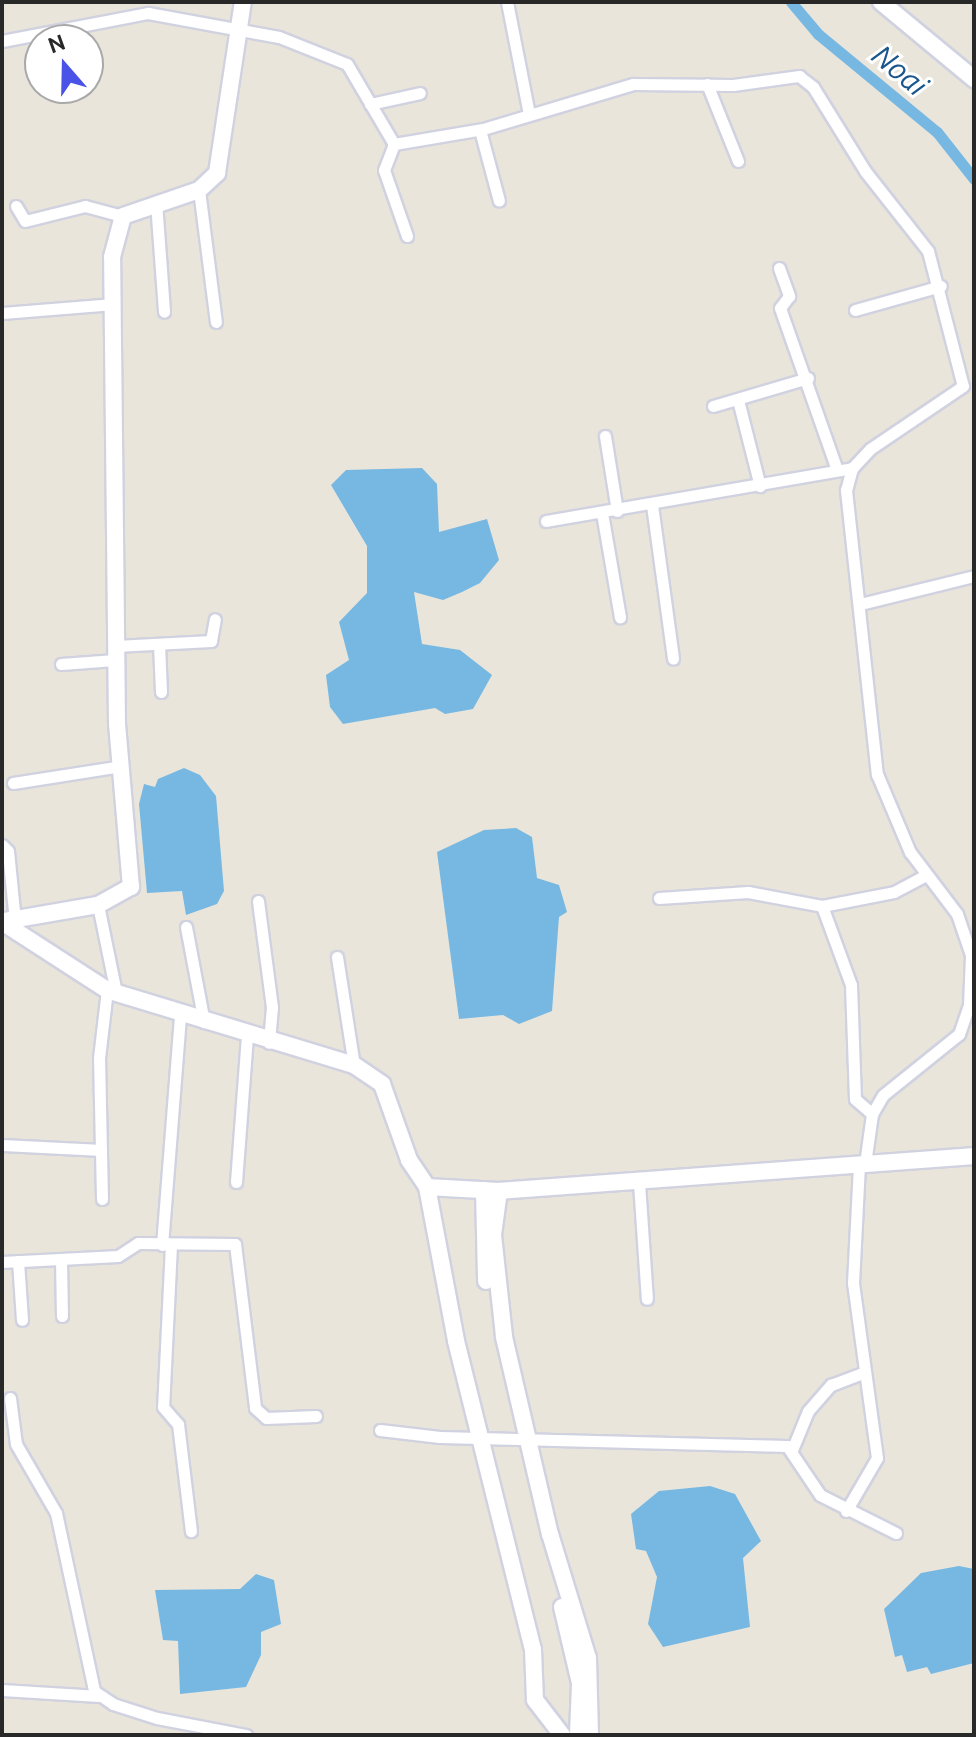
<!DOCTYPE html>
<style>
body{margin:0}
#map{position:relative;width:976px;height:1737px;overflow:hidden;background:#e9e5db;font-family:Ubuntu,sans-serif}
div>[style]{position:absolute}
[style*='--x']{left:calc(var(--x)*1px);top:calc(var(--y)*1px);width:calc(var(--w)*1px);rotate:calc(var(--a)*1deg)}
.water>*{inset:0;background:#77b8e2}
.canal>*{height:11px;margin:-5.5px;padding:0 5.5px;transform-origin:5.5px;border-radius:5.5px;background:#77b8e2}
.roads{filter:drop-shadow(2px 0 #d1d2e0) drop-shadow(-2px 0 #d1d2e0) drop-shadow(0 2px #d1d2e0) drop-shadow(0 -2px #d1d2e0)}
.street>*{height:11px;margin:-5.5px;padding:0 5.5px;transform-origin:5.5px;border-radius:5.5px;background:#fff}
.secondary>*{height:16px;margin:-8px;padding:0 8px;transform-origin:8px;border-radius:8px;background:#fff}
span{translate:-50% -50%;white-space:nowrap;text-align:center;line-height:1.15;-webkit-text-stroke:6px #fff;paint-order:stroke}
.water-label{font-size:30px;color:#1a558b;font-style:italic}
.frame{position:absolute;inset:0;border:4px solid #282828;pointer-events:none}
.north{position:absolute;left:24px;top:24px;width:80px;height:80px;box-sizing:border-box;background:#fff;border:2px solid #a9a9a9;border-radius:50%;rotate:340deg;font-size:22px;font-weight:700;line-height:32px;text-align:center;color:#282828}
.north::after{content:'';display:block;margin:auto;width:28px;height:36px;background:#4a53e8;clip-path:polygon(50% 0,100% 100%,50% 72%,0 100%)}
</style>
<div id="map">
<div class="water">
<div style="clip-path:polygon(422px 468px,437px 484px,439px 532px,487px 519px,499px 560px,480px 583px,462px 592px,443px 600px,414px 592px,422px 644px,460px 650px,492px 675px,473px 709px,445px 714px,435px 708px,343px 724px,330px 707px,326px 675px,349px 660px,339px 622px,367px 593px,367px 546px,331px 485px,346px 470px)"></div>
<div style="clip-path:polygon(184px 768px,200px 775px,216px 796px,224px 891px,217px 904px,186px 915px,182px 891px,147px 893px,139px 804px,144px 784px,155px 787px,158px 779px)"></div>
<div style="clip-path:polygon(516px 828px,532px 837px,537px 878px,559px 885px,567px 912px,559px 917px,552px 1011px,519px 1024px,503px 1015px,459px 1019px,437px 852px,484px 830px)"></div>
<div style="clip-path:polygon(710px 1486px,735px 1494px,761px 1541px,743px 1558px,750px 1627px,663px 1647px,648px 1624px,657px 1577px,646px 1551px,636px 1549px,631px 1514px,659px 1491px)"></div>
<div style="clip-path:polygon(959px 1566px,974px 1569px,974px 1663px,931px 1674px,927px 1667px,907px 1672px,902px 1655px,895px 1657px,884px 1609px,921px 1573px)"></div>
<div style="clip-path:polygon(256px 1574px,274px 1580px,281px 1624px,261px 1632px,261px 1655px,246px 1687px,180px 1694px,178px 1641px,163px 1640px,155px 1590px,240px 1589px)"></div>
</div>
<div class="canal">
<div style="--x:791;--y:2;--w:42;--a:49.8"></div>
<div style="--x:818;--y:34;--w:154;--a:39.5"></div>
<div style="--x:937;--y:132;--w:60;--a:51.8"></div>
</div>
<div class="roads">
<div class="street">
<div style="--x:507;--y:2;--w:114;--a:78.9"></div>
<div style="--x:2;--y:41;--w:149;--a:-10.9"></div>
<div style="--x:148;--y:13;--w:133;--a:10.4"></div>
<div style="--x:279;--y:37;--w:73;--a:21.7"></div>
<div style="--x:347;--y:64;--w:93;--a:59.6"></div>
<div style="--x:394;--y:144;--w:90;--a:-9.6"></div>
<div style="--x:483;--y:129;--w:157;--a:-16.7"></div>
<div style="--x:633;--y:84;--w:100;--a:0.6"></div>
<div style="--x:733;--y:85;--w:67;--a:-7.8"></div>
<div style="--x:799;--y:76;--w:18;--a:38"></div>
<div style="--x:813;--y:87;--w:99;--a:58.2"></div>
<div style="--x:865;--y:171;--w:102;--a:51.8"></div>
<div style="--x:928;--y:251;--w:139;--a:75.5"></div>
<div style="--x:963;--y:386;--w:112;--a:145.9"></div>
<div style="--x:870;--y:449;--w:26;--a:133"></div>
<div style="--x:852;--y:468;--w:23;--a:105"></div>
<div style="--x:846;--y:490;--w:286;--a:83.8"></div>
<div style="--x:877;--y:774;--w:85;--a:67.1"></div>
<div style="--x:910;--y:852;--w:78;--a:52.8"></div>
<div style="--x:957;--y:914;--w:43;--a:71.1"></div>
<div style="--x:971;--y:955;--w:50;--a:92.3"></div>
<div style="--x:969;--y:1005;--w:31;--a:109"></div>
<div style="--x:959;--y:1034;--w:97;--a:141.2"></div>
<div style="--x:883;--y:1095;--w:22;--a:120"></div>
<div style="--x:872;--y:1114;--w:50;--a:98"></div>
<div style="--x:707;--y:84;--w:83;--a:68.1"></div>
<div style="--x:370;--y:104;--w:51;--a:-12.4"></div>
<div style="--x:480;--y:130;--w:73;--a:75"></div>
<div style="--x:394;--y:144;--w:28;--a:111"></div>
<div style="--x:384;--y:170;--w:70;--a:70.8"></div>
<div style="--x:199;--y:190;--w:133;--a:82.7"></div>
<div style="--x:156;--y:202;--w:110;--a:85.8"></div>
<div style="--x:16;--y:206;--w:17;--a:59"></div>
<div style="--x:25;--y:221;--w:62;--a:-14"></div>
<div style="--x:85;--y:206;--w:39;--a:15"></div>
<div style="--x:779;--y:268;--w:30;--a:70"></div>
<div style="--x:789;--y:296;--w:15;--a:127"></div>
<div style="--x:780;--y:308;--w:172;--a:70.6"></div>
<div style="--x:855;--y:310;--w:89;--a:-15.6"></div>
<div style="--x:2;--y:313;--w:112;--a:-4.6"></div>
<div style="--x:738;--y:400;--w:89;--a:75.7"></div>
<div style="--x:713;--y:406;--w:99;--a:-16.4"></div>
<div style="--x:605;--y:436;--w:76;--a:80.9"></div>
<div style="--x:652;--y:505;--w:155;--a:82.2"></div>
<div style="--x:602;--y:513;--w:106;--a:80.2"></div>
<div style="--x:546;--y:521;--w:311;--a:-9.8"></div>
<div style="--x:860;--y:604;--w:117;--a:-13.8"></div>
<div style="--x:159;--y:644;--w:48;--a:87.6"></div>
<div style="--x:115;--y:646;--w:96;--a:-3"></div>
<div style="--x:211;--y:641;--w:22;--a:-80"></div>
<div style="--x:61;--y:664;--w:54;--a:-4.2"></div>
<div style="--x:13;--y:783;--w:109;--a:-8.9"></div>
<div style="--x:2;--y:845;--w:8;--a:45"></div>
<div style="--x:8;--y:851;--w:70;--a:84.3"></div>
<div style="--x:659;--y:898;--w:89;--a:-3.9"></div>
<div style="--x:748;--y:892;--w:75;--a:10.7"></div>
<div style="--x:822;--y:906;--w:73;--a:-11"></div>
<div style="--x:894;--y:892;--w:36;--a:-28"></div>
<div style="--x:258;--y:901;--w:107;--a:82.5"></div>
<div style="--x:272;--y:1007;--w:36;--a:95"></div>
<div style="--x:98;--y:905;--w:90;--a:78.4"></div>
<div style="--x:822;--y:906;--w:84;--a:69.8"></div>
<div style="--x:851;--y:985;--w:114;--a:88"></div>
<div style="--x:855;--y:1099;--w:23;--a:41"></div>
<div style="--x:186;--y:927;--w:97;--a:79.3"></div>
<div style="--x:337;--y:957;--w:109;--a:81.1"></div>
<div style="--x:2;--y:1145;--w:99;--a:2.9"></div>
<div style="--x:236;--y:1182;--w:146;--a:-85.7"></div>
<div style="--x:639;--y:1183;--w:116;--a:86.1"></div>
<div style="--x:102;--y:1199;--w:141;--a:-91.2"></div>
<div style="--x:99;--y:1058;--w:68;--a:-83.3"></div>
<div style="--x:162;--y:1245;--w:232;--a:-85.5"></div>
<div style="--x:171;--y:1245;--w:162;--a:92.8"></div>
<div style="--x:163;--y:1407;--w:23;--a:49"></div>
<div style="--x:178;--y:1424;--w:108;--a:83.1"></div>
<div style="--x:61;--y:1259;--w:57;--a:89"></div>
<div style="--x:18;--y:1261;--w:59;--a:86.1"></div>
<div style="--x:2;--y:1262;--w:116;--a:-3"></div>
<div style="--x:118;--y:1256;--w:24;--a:-33"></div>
<div style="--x:138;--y:1243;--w:97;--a:0.6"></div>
<div style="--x:235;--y:1244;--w:165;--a:83"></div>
<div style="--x:255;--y:1408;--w:15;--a:42"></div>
<div style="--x:266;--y:1418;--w:50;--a:-2.3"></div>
<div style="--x:10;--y:1398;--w:46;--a:82.6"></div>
<div style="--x:16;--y:1444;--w:80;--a:59.9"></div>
<div style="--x:56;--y:1513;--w:182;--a:77.9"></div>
<div style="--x:94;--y:1691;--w:23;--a:34"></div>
<div style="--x:113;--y:1704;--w:46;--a:17.7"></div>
<div style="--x:157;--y:1718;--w:91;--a:10.8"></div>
<div style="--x:380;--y:1430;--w:60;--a:6.7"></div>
<div style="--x:440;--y:1437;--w:347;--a:1.5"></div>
<div style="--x:787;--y:1446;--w:59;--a:56"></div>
<div style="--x:820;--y:1495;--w:85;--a:26.6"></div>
<div style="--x:792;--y:1450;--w:42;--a:-67.7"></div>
<div style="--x:808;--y:1411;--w:35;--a:-49"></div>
<div style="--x:831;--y:1385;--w:34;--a:-21"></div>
<div style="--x:846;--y:1511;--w:61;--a:-59.7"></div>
<div style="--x:877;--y:1458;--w:177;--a:-97.8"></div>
<div style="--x:853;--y:1283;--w:118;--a:-87.1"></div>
<div style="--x:2;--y:1690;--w:97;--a:3.5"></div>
</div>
<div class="secondary">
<div style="--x:881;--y:2;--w:121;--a:39.6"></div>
<div style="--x:5;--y:921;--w:94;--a:-9.8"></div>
<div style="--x:98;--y:905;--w:38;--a:-29"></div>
<div style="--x:131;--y:887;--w:164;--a:-94.9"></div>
<div style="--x:117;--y:724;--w:467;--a:-90.6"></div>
<div style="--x:112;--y:257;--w:42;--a:-75"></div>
<div style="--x:123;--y:216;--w:80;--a:-18.9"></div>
<div style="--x:199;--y:190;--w:25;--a:-43"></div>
<div style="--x:217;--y:173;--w:173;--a:-81.4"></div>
<div style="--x:2;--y:922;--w:125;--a:32.9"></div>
<div style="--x:107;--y:990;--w:258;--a:16.9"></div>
<div style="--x:354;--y:1065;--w:34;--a:34"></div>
<div style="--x:382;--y:1084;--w:81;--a:70.4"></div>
<div style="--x:409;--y:1160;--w:32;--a:56"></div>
<div style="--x:427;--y:1187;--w:157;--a:79.3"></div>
<div style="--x:456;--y:1341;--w:318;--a:76"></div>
<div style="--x:533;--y:1650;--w:50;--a:87.7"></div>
<div style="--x:535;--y:1700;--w:44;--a:52.4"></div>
<div style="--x:427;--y:1187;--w:72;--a:3.2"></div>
<div style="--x:499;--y:1191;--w:476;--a:-4.2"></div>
<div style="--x:484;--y:1190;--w:91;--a:88.7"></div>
<div style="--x:499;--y:1191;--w:44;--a:97.8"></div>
<div style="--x:493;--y:1235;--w:103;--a:83.8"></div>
<div style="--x:504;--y:1337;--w:202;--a:76.9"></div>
<div style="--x:550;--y:1534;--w:130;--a:73"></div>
<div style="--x:588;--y:1658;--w:77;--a:88.5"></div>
<div style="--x:562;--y:1607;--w:78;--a:76.7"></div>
<div style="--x:580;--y:1683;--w:52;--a:92.2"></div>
</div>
</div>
<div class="water-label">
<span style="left:900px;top:70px;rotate:40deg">Noai</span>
</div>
<div class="frame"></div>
<div class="north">N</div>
</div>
